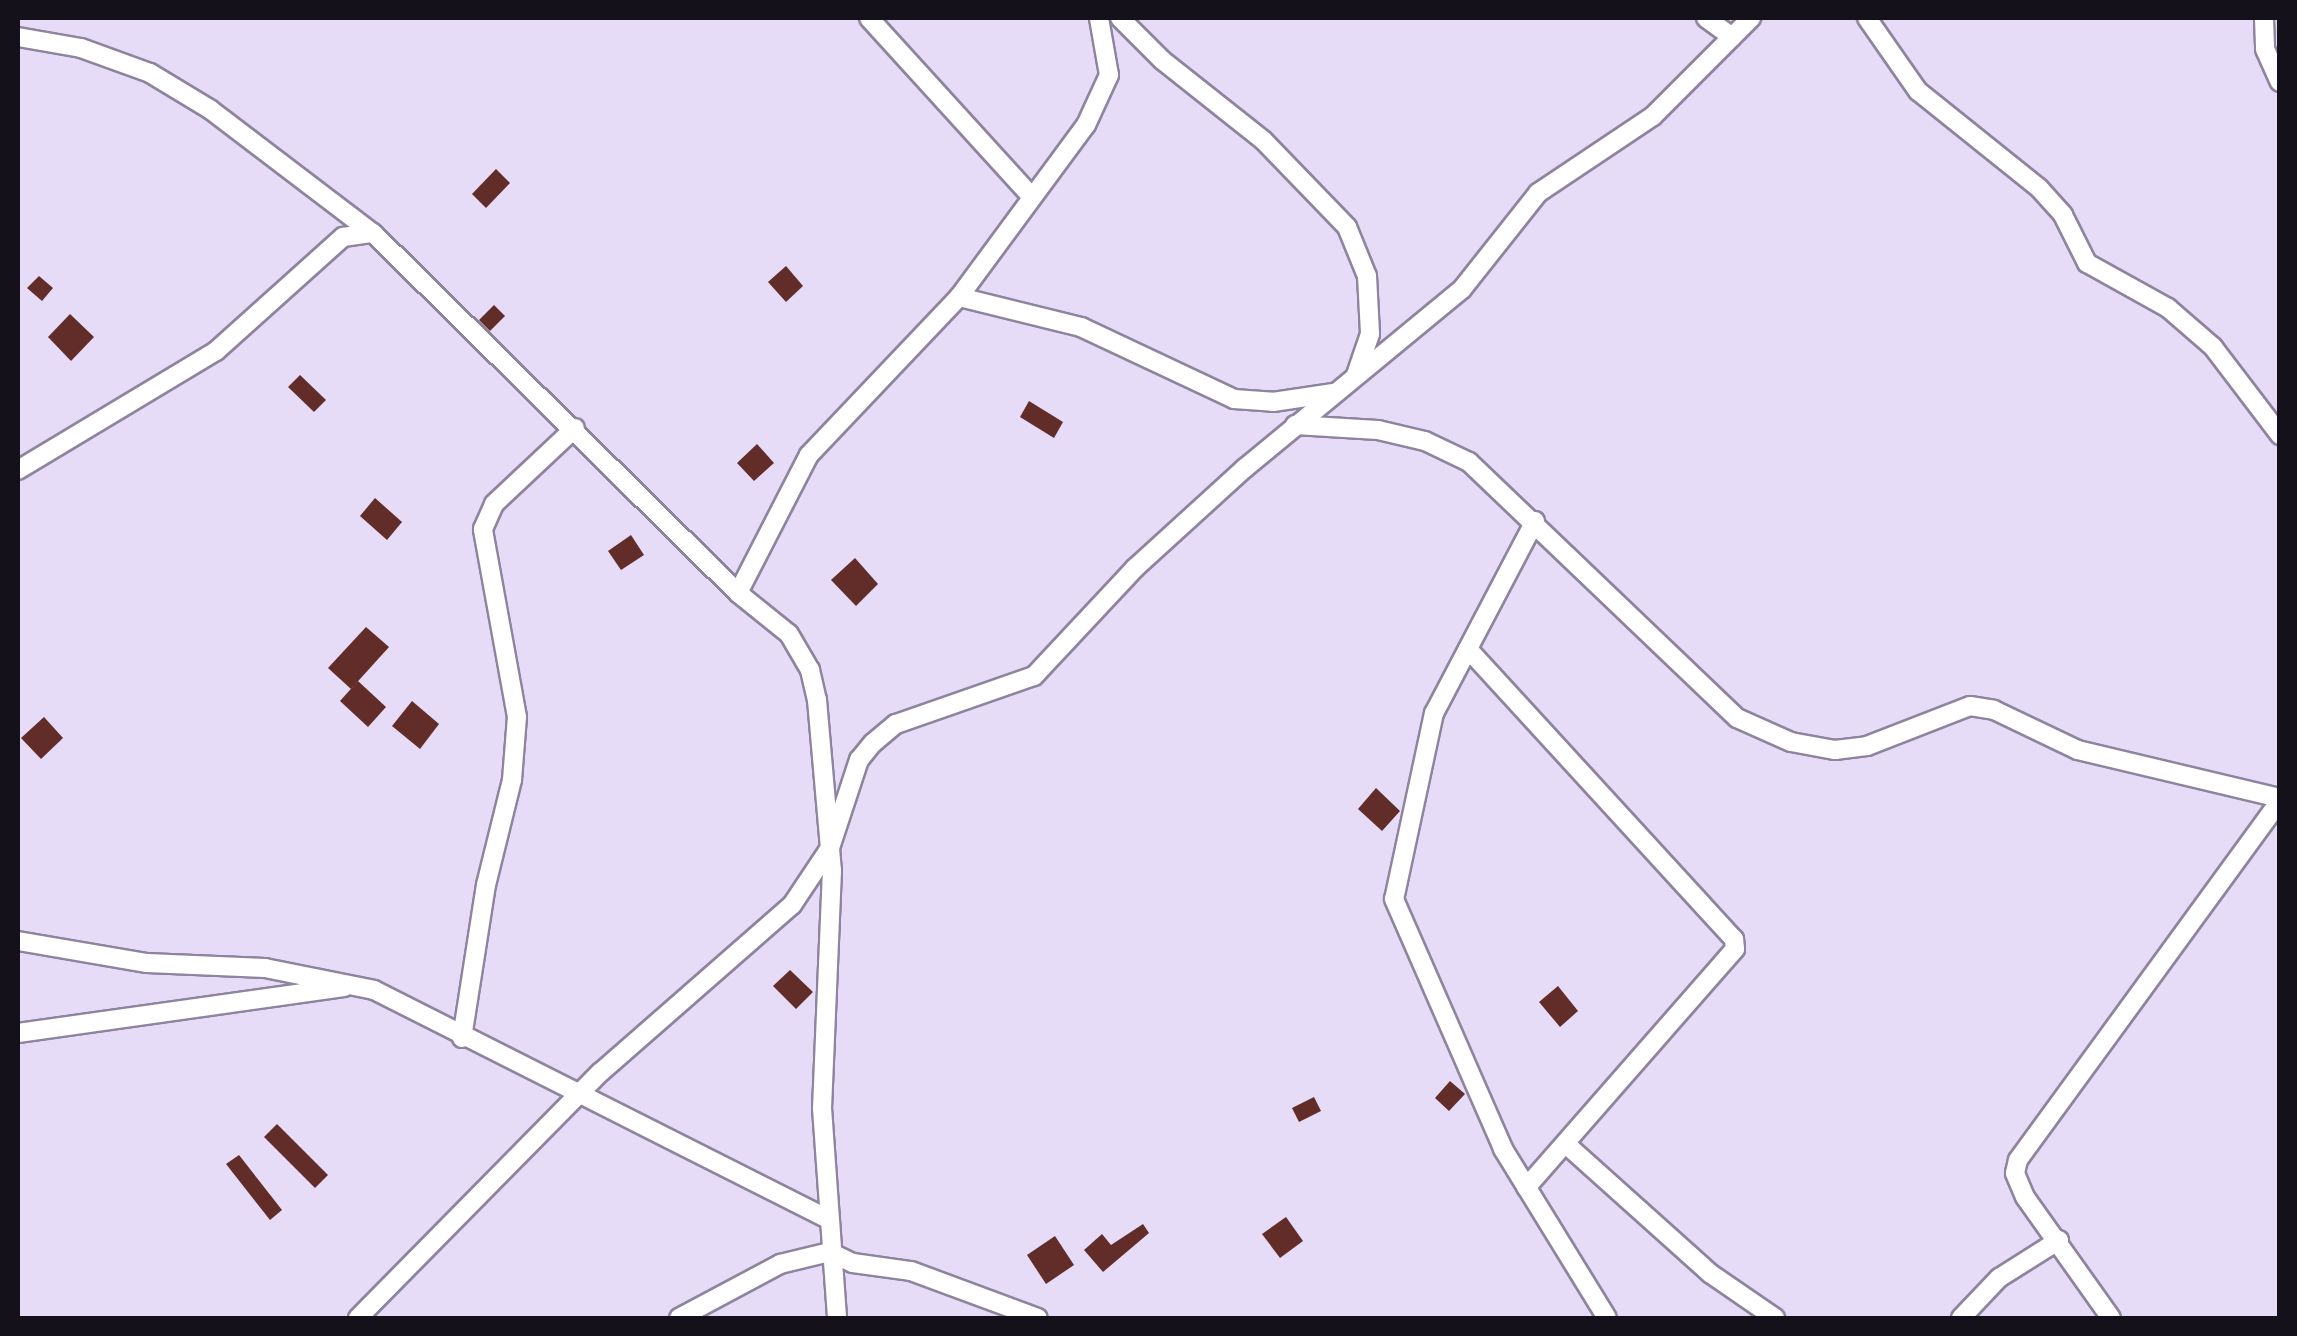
<!DOCTYPE html>
<style>
body{margin:0}
#map{position:relative;width:2297px;height:1336px;overflow:hidden;background:#e6dcf7;font-family:Ubuntu,sans-serif}
div>[style]{position:absolute}
[style*='--x']{left:calc(var(--x)*1px);top:calc(var(--y)*1px);width:calc(var(--w)*1px);rotate:calc(var(--a)*1deg)}
.building>*{inset:0;background:#622c28}
.roads{filter:drop-shadow(2px 0 #8e849e) drop-shadow(-2px 0 #8e849e) drop-shadow(0 2px #8e849e) drop-shadow(0 -2px #8e849e)}
.street>*{height:18px;margin:-9px;padding:0 9px;transform-origin:9px;border-radius:9px;background:#fff}
span{translate:-50% -50%;white-space:nowrap;text-align:center;line-height:1.15;-webkit-text-stroke:10px #fff;paint-order:stroke}
.frame{position:absolute;inset:0;border:20px solid #15111b;pointer-events:none}
</style>
<div id="map">
<div class="building">
<div style="clip-path:polygon(496px 169px,510px 183px,486px 208px,472px 194px)"></div>
<div style="clip-path:polygon(786px 266px,803px 286px,786px 302px,768px 282px)"></div>
<div style="clip-path:polygon(39px 276px,53px 288px,42px 301px,27px 288px)"></div>
<div style="clip-path:polygon(494px 305px,505px 316px,490px 331px,479px 320px)"></div>
<div style="clip-path:polygon(70px 314px,94px 337px,71px 361px,48px 337px)"></div>
<div style="clip-path:polygon(300px 375px,326px 400px,314px 412px,288px 387px)"></div>
<div style="clip-path:polygon(1029px 401px,1063px 422px,1054px 438px,1020px 417px)"></div>
<div style="clip-path:polygon(757px 444px,774px 463px,754px 481px,737px 463px)"></div>
<div style="clip-path:polygon(375px 498px,402px 522px,387px 540px,360px 516px)"></div>
<div style="clip-path:polygon(631px 535px,644px 555px,621px 570px,608px 551px)"></div>
<div style="clip-path:polygon(855px 558px,878px 584px,856px 606px,831px 580px)"></div>
<div style="clip-path:polygon(366px 627px,389px 647px,351px 689px,328px 668px)"></div>
<div style="clip-path:polygon(358px 681px,386px 707px,368px 727px,340px 701px)"></div>
<div style="clip-path:polygon(412px 701px,439px 724px,420px 749px,392px 726px)"></div>
<div style="clip-path:polygon(44px 717px,63px 738px,41px 759px,21px 738px)"></div>
<div style="clip-path:polygon(1376px 788px,1400px 811px,1382px 831px,1358px 809px)"></div>
<div style="clip-path:polygon(790px 970px,813px 992px,796px 1009px,773px 986px)"></div>
<div style="clip-path:polygon(1558px 986px,1578px 1011px,1560px 1027px,1539px 1002px)"></div>
<div style="clip-path:polygon(1450px 1081px,1465px 1094px,1449px 1111px,1435px 1098px)"></div>
<div style="clip-path:polygon(1314px 1097px,1321px 1111px,1299px 1122px,1292px 1108px)"></div>
<div style="clip-path:polygon(277px 1124px,328px 1175px,315px 1188px,264px 1137px)"></div>
<div style="clip-path:polygon(239px 1155px,282px 1210px,270px 1220px,226px 1164px)"></div>
<div style="clip-path:polygon(1286px 1217px,1303px 1241px,1280px 1258px,1262px 1234px)"></div>
<div style="clip-path:polygon(1143px 1224px,1149px 1233px,1103px 1272px,1084px 1250px,1102px 1234px,1111px 1245px)"></div>
<div style="clip-path:polygon(1055px 1236px,1074px 1265px,1046px 1284px,1027px 1255px)"></div>
</div>
<div class="roads">
<div class="street">
<div style="--x:869;--y:18;--w:241;--a:47.7"></div>
<div style="--x:1120;--y:18;--w:59;--a:45"></div>
<div style="--x:1162;--y:60;--w:129;--a:38.4"></div>
<div style="--x:1263;--y:140;--w:121;--a:46"></div>
<div style="--x:1347;--y:227;--w:53;--a:67.8"></div>
<div style="--x:1367;--y:276;--w:58;--a:87"></div>
<div style="--x:1370;--y:334;--w:43;--a:108.9"></div>
<div style="--x:1706;--y:18;--w:32;--a:36"></div>
<div style="--x:1867;--y:18;--w:89;--a:55.1"></div>
<div style="--x:1918;--y:91;--w:155;--a:38.7"></div>
<div style="--x:2039;--y:188;--w:36;--a:48"></div>
<div style="--x:2063;--y:215;--w:54;--a:63.4"></div>
<div style="--x:2087;--y:263;--w:93;--a:29.1"></div>
<div style="--x:2168;--y:308;--w:60;--a:40.9"></div>
<div style="--x:2213;--y:347;--w:111;--a:52.7"></div>
<div style="--x:2264;--y:18;--w:31;--a:88"></div>
<div style="--x:2265;--y:49;--w:36;--a:66"></div>
<div style="--x:18;--y:37;--w:64;--a:9.9"></div>
<div style="--x:81;--y:48;--w:73;--a:19.9"></div>
<div style="--x:150;--y:73;--w:71;--a:31.2"></div>
<div style="--x:211;--y:110;--w:205;--a:37.3"></div>
<div style="--x:374;--y:234;--w:511;--a:44.6"></div>
<div style="--x:738;--y:593;--w:65;--a:38.8"></div>
<div style="--x:789;--y:634;--w:42;--a:59.7"></div>
<div style="--x:810;--y:670;--w:31;--a:77"></div>
<div style="--x:817;--y:700;--w:171;--a:85"></div>
<div style="--x:832;--y:870;--w:238;--a:92.4"></div>
<div style="--x:822;--y:1108;--w:211;--a:85.9"></div>
<div style="--x:959;--y:297;--w:126;--a:13.8"></div>
<div style="--x:1081;--y:327;--w:169;--a:25.2"></div>
<div style="--x:1234;--y:399;--w:39;--a:4"></div>
<div style="--x:1273;--y:402;--w:61;--a:-8.5"></div>
<div style="--x:1295;--y:425;--w:83;--a:3.4"></div>
<div style="--x:1378;--y:430;--w:48;--a:13.2"></div>
<div style="--x:1425;--y:441;--w:49;--a:25.5"></div>
<div style="--x:1469;--y:462;--w:371;--a:43.7"></div>
<div style="--x:1737;--y:718;--w:59;--a:24"></div>
<div style="--x:1791;--y:742;--w:45;--a:10.3"></div>
<div style="--x:1835;--y:750;--w:32;--a:-7"></div>
<div style="--x:1867;--y:746;--w:110;--a:-21.2"></div>
<div style="--x:1970;--y:706;--w:24;--a:9"></div>
<div style="--x:1994;--y:710;--w:93;--a:25.5"></div>
<div style="--x:2078;--y:750;--w:208;--a:13.4"></div>
<div style="--x:18;--y:470;--w:231;--a:-31"></div>
<div style="--x:216;--y:351;--w:171;--a:-41.9"></div>
<div style="--x:343;--y:237;--w:30;--a:-8"></div>
<div style="--x:1535;--y:521;--w:217;--a:117.7"></div>
<div style="--x:1434;--y:713;--w:190;--a:102.1"></div>
<div style="--x:1394;--y:899;--w:273;--a:66.4"></div>
<div style="--x:1503;--y:1149;--w:198;--a:58.4"></div>
<div style="--x:738;--y:593;--w:155;--a:-62.8"></div>
<div style="--x:809;--y:455;--w:218;--a:-46.5"></div>
<div style="--x:959;--y:297;--w:214;--a:-53.6"></div>
<div style="--x:1086;--y:125;--w:55;--a:-65.3"></div>
<div style="--x:1109;--y:75;--w:58;--a:-100"></div>
<div style="--x:1468;--y:649;--w:394;--a:47.5"></div>
<div style="--x:1734;--y:939;--w:10;--a:84"></div>
<div style="--x:1735;--y:949;--w:317;--a:131.2"></div>
<div style="--x:18;--y:941;--w:131;--a:9.7"></div>
<div style="--x:147;--y:963;--w:118;--a:2.4"></div>
<div style="--x:265;--y:968;--w:111;--a:11.4"></div>
<div style="--x:374;--y:990;--w:508;--a:26.77"></div>
<div style="--x:18;--y:1033;--w:329;--a:-8"></div>
<div style="--x:462;--y:1038;--w:155;--a:-81.1"></div>
<div style="--x:486;--y:885;--w:108;--a:-76.1"></div>
<div style="--x:512;--y:780;--w:63;--a:-85.5"></div>
<div style="--x:517;--y:717;--w:191;--a:-100.3"></div>
<div style="--x:483;--y:529;--w:27;--a:-66"></div>
<div style="--x:494;--y:504;--w:111;--a:-43.2"></div>
<div style="--x:1567;--y:1145;--w:193;--a:41.9"></div>
<div style="--x:1711;--y:1274;--w:78;--a:34.5"></div>
<div style="--x:358;--y:1318;--w:346;--a:-45.4"></div>
<div style="--x:601;--y:1072;--w:254;--a:-41.2"></div>
<div style="--x:792;--y:905;--w:69;--a:-56.3"></div>
<div style="--x:830;--y:848;--w:93;--a:-71.8"></div>
<div style="--x:859;--y:760;--w:22;--a:-51"></div>
<div style="--x:873;--y:743;--w:30;--a:-40"></div>
<div style="--x:896;--y:724;--w:146;--a:-19.2"></div>
<div style="--x:1034;--y:676;--w:148;--a:-46.9"></div>
<div style="--x:1135;--y:568;--w:149;--a:-42.3"></div>
<div style="--x:1245;--y:468;--w:281;--a:-39.5"></div>
<div style="--x:1462;--y:289;--w:122;--a:-51.6"></div>
<div style="--x:1538;--y:193;--w:138;--a:-33.8"></div>
<div style="--x:1653;--y:116;--w:139;--a:-45"></div>
<div style="--x:679;--y:1318;--w:115;--a:-28.1"></div>
<div style="--x:780;--y:1264;--w:51;--a:-13.5"></div>
<div style="--x:830;--y:1252;--w:25;--a:26"></div>
<div style="--x:853;--y:1263;--w:59;--a:7.9"></div>
<div style="--x:911;--y:1271;--w:135;--a:20.3"></div>
<div style="--x:1961;--y:1318;--w:55;--a:-46.5"></div>
<div style="--x:1999;--y:1278;--w:71;--a:-32.3"></div>
<div style="--x:2111;--y:1318;--w:148;--a:-125.4"></div>
<div style="--x:2025;--y:1197;--w:26;--a:-113"></div>
<div style="--x:2015;--y:1173;--w:13;--a:-77"></div>
<div style="--x:2018;--y:1160;--w:444;--a:-53.9"></div>
</div>
</div>
<div class="frame"></div>
</div>
